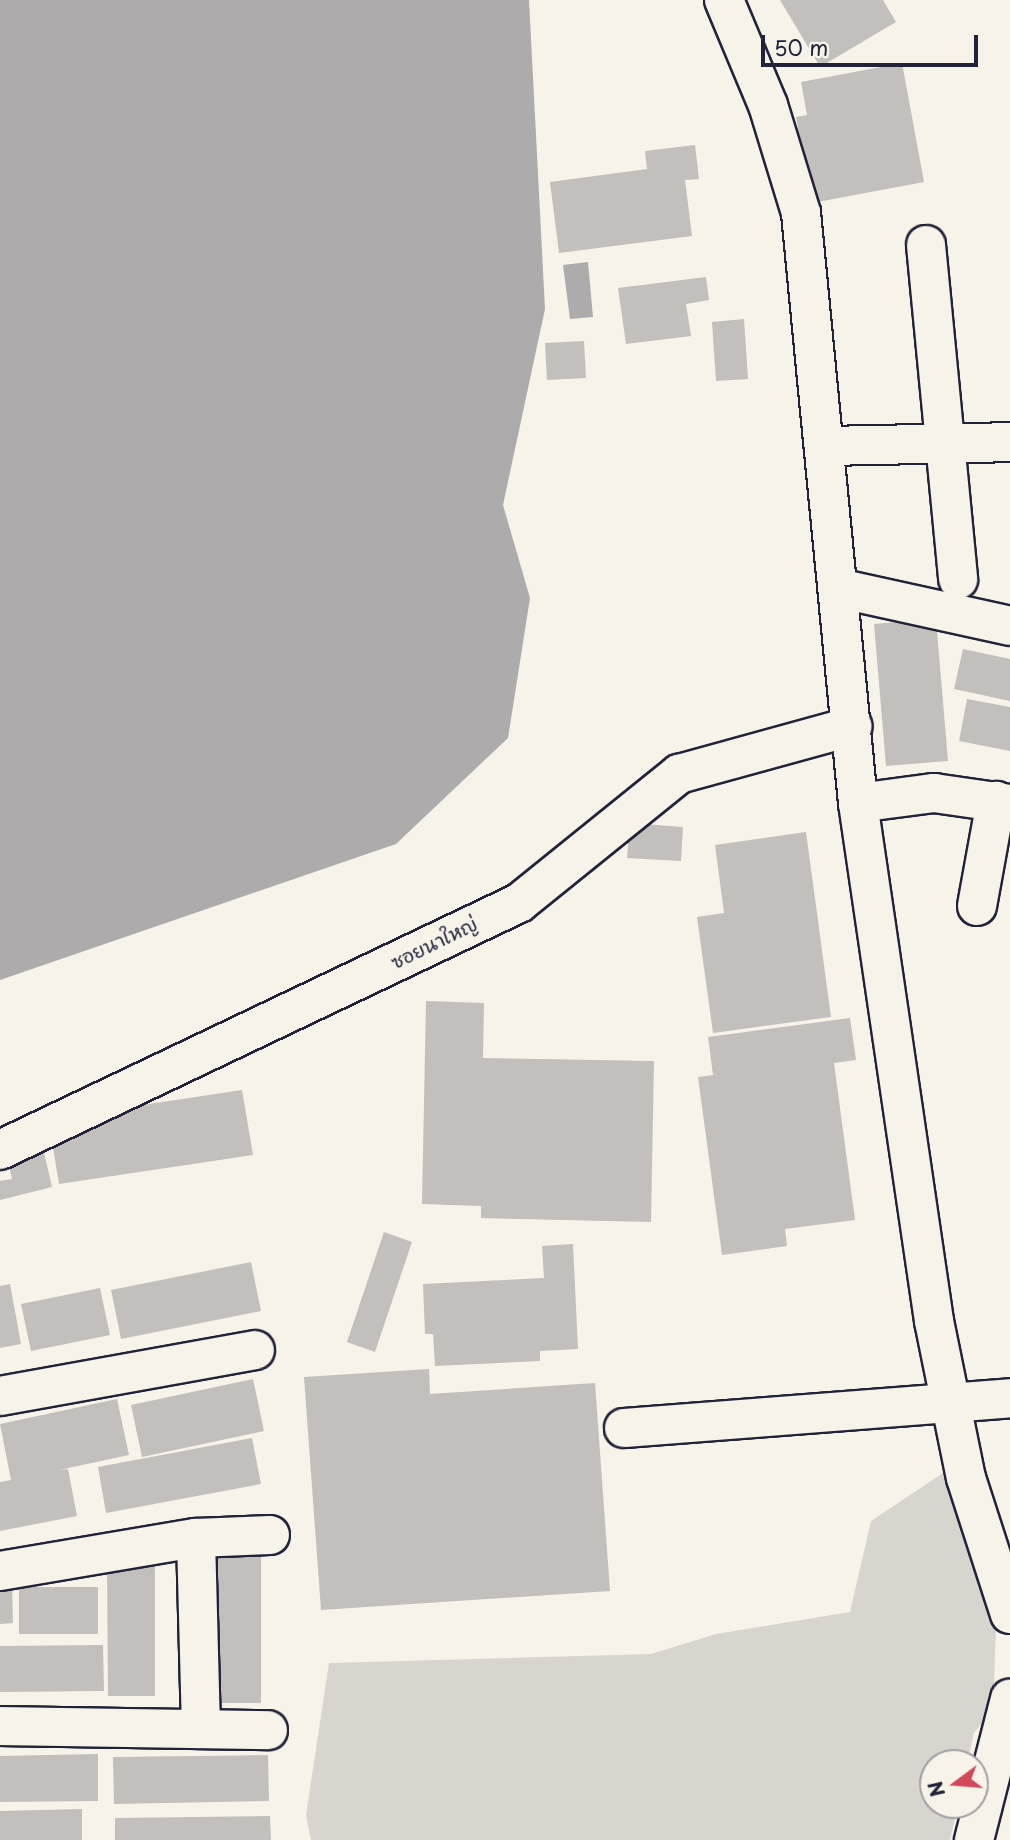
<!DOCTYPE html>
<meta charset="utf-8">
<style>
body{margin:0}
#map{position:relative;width:1010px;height:1840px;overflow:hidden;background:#f7f3e8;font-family:"Playpen Sans","Playpen Sans Thai",sans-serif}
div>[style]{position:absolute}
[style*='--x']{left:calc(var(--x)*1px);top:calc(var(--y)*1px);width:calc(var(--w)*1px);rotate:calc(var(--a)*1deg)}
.green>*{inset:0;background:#d8d5cf}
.water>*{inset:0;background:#aeabad}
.building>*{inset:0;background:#c2bfbd}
.roads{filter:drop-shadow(2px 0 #22223b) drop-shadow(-2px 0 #22223b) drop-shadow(0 2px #22223b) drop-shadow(0 -2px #22223b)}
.minor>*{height:38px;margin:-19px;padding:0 19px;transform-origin:19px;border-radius:19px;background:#f7f3e8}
span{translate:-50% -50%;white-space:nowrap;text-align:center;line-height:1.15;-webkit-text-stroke:5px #f7f3e8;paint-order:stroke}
.street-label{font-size:19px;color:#22223b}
.north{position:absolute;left:919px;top:1749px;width:70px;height:70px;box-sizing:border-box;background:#f7f3e8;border:2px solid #a29fa3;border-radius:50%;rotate:254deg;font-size:19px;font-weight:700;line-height:28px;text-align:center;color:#22223b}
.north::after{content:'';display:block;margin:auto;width:24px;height:32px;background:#d1495b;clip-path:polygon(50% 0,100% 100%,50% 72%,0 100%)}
.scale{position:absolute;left:761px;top:35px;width:217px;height:32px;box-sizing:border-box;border:4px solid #22223b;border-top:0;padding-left:9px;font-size:21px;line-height:24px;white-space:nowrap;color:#22223b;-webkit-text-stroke:5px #f7f3e8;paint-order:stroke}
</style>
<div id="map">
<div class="green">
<div style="clip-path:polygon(943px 1473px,996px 1629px,993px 1709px,974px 1733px,967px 1763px,933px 1763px,933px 1805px,958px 1805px,950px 1840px,311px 1840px,306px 1815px,329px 1663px,651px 1654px,716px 1634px,850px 1612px,871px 1521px)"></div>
</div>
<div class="water">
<div style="clip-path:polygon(0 0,529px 0,545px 309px,503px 505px,530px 598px,508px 738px,396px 844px,0 980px)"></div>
<div style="clip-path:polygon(588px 262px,593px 317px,570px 319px,563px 265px)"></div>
</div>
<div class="building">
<div style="clip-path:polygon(780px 0,883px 0,896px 22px,820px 67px)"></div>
<div style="clip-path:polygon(902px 63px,924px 182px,812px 203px,796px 117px,807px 115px,801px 82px)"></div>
<div style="clip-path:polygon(695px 145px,699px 179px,685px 180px,692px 236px,559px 253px,550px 182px,647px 169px,645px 151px)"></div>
<div style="clip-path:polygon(706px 277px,709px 300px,686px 304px,691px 336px,626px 344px,618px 288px)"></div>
<div style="clip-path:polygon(744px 319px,748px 379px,716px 381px,712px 322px)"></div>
<div style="clip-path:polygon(584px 341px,586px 378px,547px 380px,545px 343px)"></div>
<div style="clip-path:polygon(936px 619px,948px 761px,886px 766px,874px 624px)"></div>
<div style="clip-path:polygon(963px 649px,1010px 659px,1010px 701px,954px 689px)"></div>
<div style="clip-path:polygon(967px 699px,1010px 707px,1010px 751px,959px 741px)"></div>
<div style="clip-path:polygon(630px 823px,683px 827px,681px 861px,627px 858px)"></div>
<div style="clip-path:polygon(806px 832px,831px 1017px,713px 1033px,697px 917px,724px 913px,715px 845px)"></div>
<div style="clip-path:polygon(426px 1001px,484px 1003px,483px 1058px,654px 1061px,651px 1222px,481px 1218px,481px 1206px,422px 1204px)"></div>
<div style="clip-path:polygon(850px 1018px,856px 1060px,834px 1063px,855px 1220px,785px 1229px,787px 1246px,722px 1255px,698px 1077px,713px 1075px,708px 1037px)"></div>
<div style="clip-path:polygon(242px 1090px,253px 1155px,59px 1184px,50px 1129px,96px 1112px)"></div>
<div style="clip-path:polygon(42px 1144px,52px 1187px,0 1200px,0 1181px,12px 1179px,6px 1153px)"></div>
<div style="clip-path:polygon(384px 1232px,412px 1242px,375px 1352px,347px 1342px)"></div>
<div style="clip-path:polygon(573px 1244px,578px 1349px,540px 1351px,540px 1361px,435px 1366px,433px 1334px,425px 1334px,423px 1284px,544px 1278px,542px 1246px)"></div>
<div style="clip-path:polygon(251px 1262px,261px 1311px,121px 1339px,111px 1290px)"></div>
<div style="clip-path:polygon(10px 1284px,21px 1344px,0 1348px,0 1286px)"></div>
<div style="clip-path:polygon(100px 1288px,110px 1335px,31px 1351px,21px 1304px)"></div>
<div style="clip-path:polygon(429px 1369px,430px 1394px,595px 1383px,610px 1591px,321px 1610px,304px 1377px)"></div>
<div style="clip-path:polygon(253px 1379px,264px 1431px,142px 1457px,131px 1405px)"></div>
<div style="clip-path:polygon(117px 1399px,129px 1455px,59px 1470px,68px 1469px,77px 1516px,0 1531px,0 1482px,11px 1480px,0 1424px)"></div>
<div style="clip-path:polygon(252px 1438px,261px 1484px,106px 1513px,98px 1467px)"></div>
<div style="clip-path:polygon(216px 1544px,261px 1544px,261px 1703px,217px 1703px)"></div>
<div style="clip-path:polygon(107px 1565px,155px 1565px,155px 1696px,108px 1696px)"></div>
<div style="clip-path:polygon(0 1583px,12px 1583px,13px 1623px,0 1624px)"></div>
<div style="clip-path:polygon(19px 1587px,98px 1587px,98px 1634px,19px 1634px)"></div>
<div style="clip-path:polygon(103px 1645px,104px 1691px,0 1692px,0 1646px)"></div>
<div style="clip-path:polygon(98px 1754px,98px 1801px,0 1802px,0 1756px)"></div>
<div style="clip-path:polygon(268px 1755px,269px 1801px,114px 1804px,113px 1757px)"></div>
<div style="clip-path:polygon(82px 1809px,82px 1840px,0 1840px,0 1811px)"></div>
<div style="clip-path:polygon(270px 1816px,271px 1840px,115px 1840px,115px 1818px)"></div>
</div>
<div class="roads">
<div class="minor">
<div style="--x:724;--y:0;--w:114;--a:67.3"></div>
<div style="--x:768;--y:105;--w:113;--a:73"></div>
<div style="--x:801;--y:213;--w:593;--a:84.48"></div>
<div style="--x:858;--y:803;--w:524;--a:81.65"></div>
<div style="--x:934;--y:1321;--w:160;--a:78.5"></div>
<div style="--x:966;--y:1478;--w:143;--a:72.1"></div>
<div style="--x:926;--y:245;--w:336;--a:84.5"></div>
<div style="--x:826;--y:446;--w:184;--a:-1.2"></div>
<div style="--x:842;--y:589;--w:172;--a:12.4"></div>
<div style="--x:858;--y:803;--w:77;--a:-7.5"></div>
<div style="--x:934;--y:793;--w:77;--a:8.2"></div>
<div style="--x:977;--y:906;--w:107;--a:-79.7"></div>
<div style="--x:0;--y:1150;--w:575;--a:-25.45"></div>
<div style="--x:519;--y:903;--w:206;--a:-38.9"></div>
<div style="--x:679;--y:774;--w:180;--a:-15.4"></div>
<div style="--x:0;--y:1396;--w:259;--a:-10.2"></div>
<div style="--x:624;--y:1428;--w:387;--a:-4.4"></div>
<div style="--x:196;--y:1538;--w:191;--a:88.5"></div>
<div style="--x:0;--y:1571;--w:199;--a:-9.6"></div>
<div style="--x:196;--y:1538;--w:74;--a:-2.3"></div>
<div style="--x:0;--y:1726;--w:268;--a:0.9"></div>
<div style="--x:974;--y:1840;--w:146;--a:-75.7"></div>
</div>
</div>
<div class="street-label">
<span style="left:434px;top:943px;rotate:-26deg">ซอยนาใหญ่</span>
</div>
<div class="north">N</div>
<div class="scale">50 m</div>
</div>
